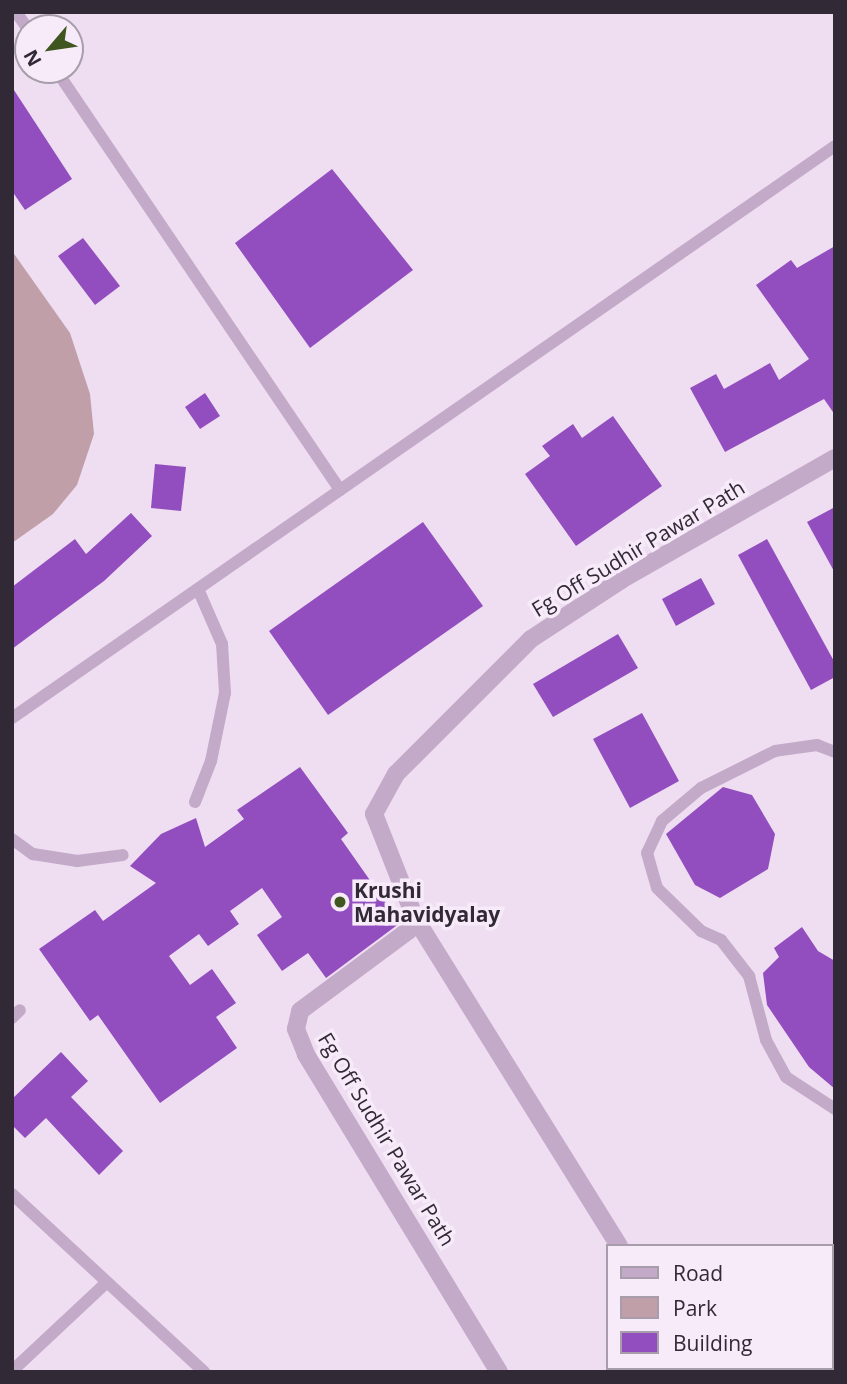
<!DOCTYPE html>
<style>
body{margin:0}
#map{position:relative;width:847px;height:1384px;overflow:hidden;background:#efdef1;font-family:"Open Sans",sans-serif}
div>[style]{position:absolute}
[style*='--x']{left:calc(var(--x)*1px);top:calc(var(--y)*1px);width:calc(var(--w)*1px);rotate:calc(var(--a)*1deg)}
.green>*{inset:0;background:#c09fa9}
.building>*{inset:0;background:#924ebf}
.lane>*{height:12px;margin:-6px;padding:0 6px;transform-origin:6px;border-radius:6px;background:#c3aac9}
.street>*{height:18px;margin:-9px;padding:0 9px;transform-origin:9px;border-radius:9px;background:#c3aac9}
.dots>*{width:19px;height:19px;translate:-50% -50%;box-sizing:border-box;border:4px solid #f7eaf9;border-radius:50%}
span{translate:-50% -50%;white-space:nowrap;text-align:center;line-height:1.15;-webkit-text-stroke:7px #f7eaf9;paint-order:stroke}
.street-label{font-size:21px;color:#322937}
.poi-label{font-size:21px;color:#322937;font-weight:700}
.left{translate:0 -50%;text-align:left}
.frame{position:absolute;inset:0;border:14px solid #322937;pointer-events:none}
.legend{position:absolute;left:606px;top:1244px;width:228px;height:126px;box-sizing:border-box;background:#f7eaf9;border:2px solid #a89dab;margin:0;padding:9px 12px;list-style:none;font-size:21px;color:#322937}
.legend li{display:flex;align-items:center;gap:14px;height:35px}
.legend b{width:35px;border:2px solid #a89dab}
.north{position:absolute;left:14px;top:14px;width:70px;height:70px;box-sizing:border-box;background:#f7eaf9;border:2px solid #a89dab;border-radius:50%;rotate:241deg;font-size:19px;font-weight:700;line-height:28px;text-align:center;color:#322937}
.north::after{content:'';display:block;margin:auto;width:24px;height:32px;background:#3f5621;clip-path:polygon(50% 0,100% 100%,50% 72%,0 100%)}
</style>
<div id="map">
<div class="green">
<div style="clip-path:polygon(12px 251px,70px 333px,90px 394px,94px 434px,77px 485px,53px 514px,12px 543px)"></div>
</div>
<div class="building">
<div style="clip-path:polygon(12px 87px,72px 179px,25px 210px,12px 191px)"></div>
<div style="clip-path:polygon(332px 169px,413px 270px,310px 348px,235px 243px)"></div>
<div style="clip-path:polygon(83px 238px,120px 286px,95px 305px,58px 256px)"></div>
<div style="clip-path:polygon(835px 246px,835px 415px,824px 399px,725px 452px,690px 388px,716px 374px,724px 389px,770px 363px,779px 380px,809px 359px,756px 285px,791px 260px,797px 268px)"></div>
<div style="clip-path:polygon(205px 393px,220px 416px,200px 429px,185px 407px)"></div>
<div style="clip-path:polygon(613px 416px,662px 486px,576px 546px,525px 474px,550px 456px,542px 446px,573px 424px,582px 438px)"></div>
<div style="clip-path:polygon(155px 464px,186px 467px,181px 511px,151px 508px)"></div>
<div style="clip-path:polygon(835px 507px,835px 573px,807px 522px)"></div>
<div style="clip-path:polygon(131px 513px,152px 536px,104px 581px,12px 649px,12px 587px,75px 539px,86px 554px)"></div>
<div style="clip-path:polygon(423px 522px,483px 606px,328px 715px,269px 631px)"></div>
<div style="clip-path:polygon(767px 539px,835px 663px,835px 677px,811px 690px,738px 555px)"></div>
<div style="clip-path:polygon(701px 578px,715px 604px,676px 626px,662px 599px)"></div>
<div style="clip-path:polygon(618px 634px,638px 668px,553px 717px,533px 684px)"></div>
<div style="clip-path:polygon(642px 713px,679px 781px,630px 808px,593px 739px)"></div>
<div style="clip-path:polygon(300px 767px,348px 833px,341px 839px,400px 923px,326px 978px,308px 953px,282px 971px,257px 935px,282px 917px,262px 888px,230px 911px,239px 924px,208px 946px,199px 934px,169px 956px,190px 985px,212px 969px,236px 1003px,216px 1017px,237px 1048px,160px 1103px,98px 1015px,90px 1021px,39px 949px,95px 910px,103px 921px,156px 883px,130px 866px,161px 834px,196px 818px,205px 847px,244px 819px,237px 810px)"></div>
<div style="clip-path:polygon(723px 787px,752px 795px,775px 834px,768px 869px,720px 898px,695px 885px,666px 834px)"></div>
<div style="clip-path:polygon(802px 927px,818px 951px,835px 961px,835px 1089px,809px 1067px,767px 1005px,763px 973px,779px 957px,774px 948px)"></div>
<div style="clip-path:polygon(61px 1052px,88px 1081px,71px 1097px,123px 1151px,99px 1175px,46px 1118px,25px 1138px,12px 1125px,12px 1099px)"></div>
</div>
<div class="lane">
<div style="--x:16;--y:12;--w:21;--a:55"></div>
<div style="--x:56;--y:70;--w:507;--a:55.93"></div>
<div style="--x:12;--y:718;--w:1002;--a:-34.8"></div>
<div style="--x:835;--y:752;--w:19;--a:-159"></div>
<div style="--x:817;--y:745;--w:42;--a:171.9"></div>
<div style="--x:775;--y:751;--w:83;--a:153.4"></div>
<div style="--x:701;--y:788;--w:51;--a:139.8"></div>
<div style="--x:662;--y:821;--w:35;--a:115"></div>
<div style="--x:647;--y:853;--w:36;--a:74"></div>
<div style="--x:657;--y:888;--w:62;--a:44.3"></div>
<div style="--x:701;--y:931;--w:22;--a:24"></div>
<div style="--x:721;--y:940;--w:46;--a:52.1"></div>
<div style="--x:749;--y:976;--w:66;--a:75.1"></div>
<div style="--x:766;--y:1040;--w:42;--a:61.6"></div>
<div style="--x:786;--y:1077;--w:59;--a:33.1"></div>
<div style="--x:195;--y:802;--w:44;--a:-68.7"></div>
<div style="--x:211;--y:761;--w:69;--a:-78.4"></div>
<div style="--x:225;--y:693;--w:49;--a:-93.5"></div>
<div style="--x:222;--y:644;--w:60;--a:-113.6"></div>
<div style="--x:12;--y:839;--w:26;--a:36"></div>
<div style="--x:33;--y:854;--w:45;--a:9"></div>
<div style="--x:77;--y:861;--w:46;--a:-7.4"></div>
<div style="--x:12;--y:1018;--w:11;--a:-45"></div>
<div style="--x:12;--y:1194;--w:262;--a:42.8"></div>
<div style="--x:12;--y:1371;--w:130;--a:-43.1"></div>
</div>
<div class="street">
<div style="--x:415;--y:918;--w:386;--a:58.1"></div>
<div style="--x:693;--y:1368;--w:4;--a:63"></div>
<div style="--x:499;--y:1372;--w:372;--a:-121.3"></div>
<div style="--x:306;--y:1054;--w:27;--a:-112"></div>
<div style="--x:296;--y:1029;--w:18;--a:-77"></div>
<div style="--x:300;--y:1011;--w:136;--a:-36.6"></div>
<div style="--x:409;--y:930;--w:13;--a:-63"></div>
<div style="--x:415;--y:918;--w:112;--a:-111.5"></div>
<div style="--x:374;--y:814;--w:46;--a:-61.2"></div>
<div style="--x:396;--y:774;--w:191;--a:-45"></div>
<div style="--x:531;--y:639;--w:108;--a:-33.2"></div>
<div style="--x:621;--y:580;--w:246;--a:-29.7"></div>
</div>
<div class="dots">
<div style="left:340px;top:902px;background:#3f5621"></div>
</div>
<div class="street-label">
<span style="left:638px;top:548px;rotate:-31deg">Fg Off Sudhir Pawar Path</span>
<span style="left:387px;top:1139px;rotate:59deg">Fg Off Sudhir Pawar Path</span>
</div>
<div class="poi-label">
<span class="left" style="left:354px;top:902px">Krushi<br>Mahavidyalay</span>
</div>
<div class="frame"></div>
<ul class="legend">
<li><b style="height:9px;background:#c3aac9"></b>Road</li>
<li><b style="height:19px;background:#c09fa9"></b>Park</li>
<li><b style="height:19px;background:#924ebf"></b>Building</li>
</ul>
<div class="north">N</div>
</div>
